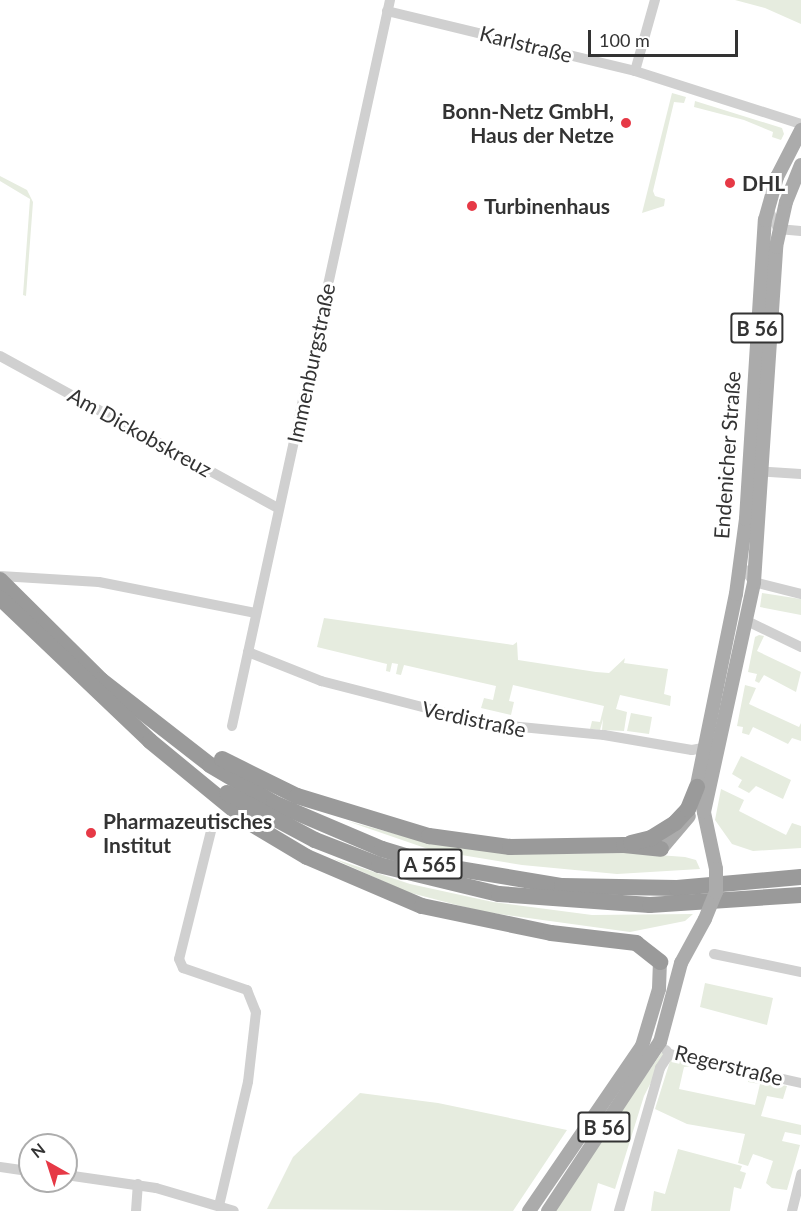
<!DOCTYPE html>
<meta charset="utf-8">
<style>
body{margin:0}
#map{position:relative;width:801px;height:1211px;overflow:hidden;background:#fff;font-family:Lato,sans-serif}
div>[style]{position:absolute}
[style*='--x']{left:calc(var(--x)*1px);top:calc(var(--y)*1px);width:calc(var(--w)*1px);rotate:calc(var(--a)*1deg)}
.green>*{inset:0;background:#e6ecdf}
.minor>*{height:10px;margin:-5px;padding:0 5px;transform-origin:5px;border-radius:5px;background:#d0d0d0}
.major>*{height:14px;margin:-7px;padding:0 7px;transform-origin:7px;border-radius:7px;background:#ababab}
.highway>*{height:16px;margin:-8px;padding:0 8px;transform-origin:8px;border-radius:8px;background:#9a9a9a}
.major-bridge>*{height:14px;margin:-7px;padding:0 7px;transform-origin:7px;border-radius:7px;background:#ababab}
.dots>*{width:16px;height:16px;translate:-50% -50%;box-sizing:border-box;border:3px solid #fff;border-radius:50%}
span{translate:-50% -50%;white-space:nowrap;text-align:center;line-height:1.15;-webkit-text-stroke:6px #fff;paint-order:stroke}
.shield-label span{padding:2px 4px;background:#fff;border:2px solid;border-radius:4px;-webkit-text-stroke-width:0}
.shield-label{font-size:20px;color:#333;font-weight:700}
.street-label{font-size:21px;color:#333}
.poi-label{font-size:21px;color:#333;font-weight:700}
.right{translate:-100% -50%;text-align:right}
.left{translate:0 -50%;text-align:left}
.north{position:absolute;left:18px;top:1133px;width:60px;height:60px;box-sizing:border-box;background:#fff;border:2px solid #adadad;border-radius:50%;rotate:321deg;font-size:16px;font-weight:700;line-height:24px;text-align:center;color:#333}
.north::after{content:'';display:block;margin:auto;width:21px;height:27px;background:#e63946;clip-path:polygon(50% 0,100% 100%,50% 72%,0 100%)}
.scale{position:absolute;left:588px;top:30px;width:150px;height:27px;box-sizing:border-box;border:3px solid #333;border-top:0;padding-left:8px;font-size:18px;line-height:21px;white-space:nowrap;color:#333;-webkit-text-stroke:4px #fff;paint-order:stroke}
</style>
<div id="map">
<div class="green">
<div style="clip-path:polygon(735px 0,801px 0,801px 24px,765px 8px)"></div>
<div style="clip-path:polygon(672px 93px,686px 97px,684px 103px,674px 102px,653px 191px,655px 196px,665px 199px,664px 206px,642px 213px)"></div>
<div style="clip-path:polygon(695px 101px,782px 128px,784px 134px,781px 140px,772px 137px,773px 132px,744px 120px,694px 107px)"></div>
<div style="clip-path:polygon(0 176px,27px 190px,33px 202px,26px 296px,23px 295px,30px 199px,0 181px)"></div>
<div style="clip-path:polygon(762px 593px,801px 599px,801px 615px,760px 607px)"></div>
<div style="clip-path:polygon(324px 618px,513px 645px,517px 642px,518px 660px,596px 672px,609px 673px,625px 658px,624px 663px,668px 669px,664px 694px,671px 696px,670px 706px,620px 695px,616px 709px,627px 712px,624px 731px,602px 730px,603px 719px,600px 730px,590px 729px,592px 721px,600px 722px,604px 706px,513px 685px,509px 701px,514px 702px,511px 715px,481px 708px,484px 698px,493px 700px,496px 686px,404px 665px,401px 675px,396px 674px,398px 664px,392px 663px,390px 672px,386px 671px,387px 664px,317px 647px)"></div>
<div style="clip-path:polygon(759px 635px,764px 636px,757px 651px,801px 672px,796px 692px,764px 675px,759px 683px,755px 681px,757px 674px,748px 672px,755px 637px)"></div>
<div style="clip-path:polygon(745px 685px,756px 688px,749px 704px,799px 727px,801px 723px,801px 741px,792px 738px,788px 744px,753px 727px,749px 735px,742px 733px,743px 727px,737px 726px)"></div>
<div style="clip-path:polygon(631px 713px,652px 717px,649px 734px,627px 731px)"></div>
<div style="clip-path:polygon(741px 756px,791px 780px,783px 799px,756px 786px,749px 793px,738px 787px,742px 780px,732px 774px)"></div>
<div style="clip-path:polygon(721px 789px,744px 800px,739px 811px,786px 835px,792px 823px,801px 826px,801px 848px,753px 851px,732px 844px,715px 820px)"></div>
<div style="clip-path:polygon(347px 821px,426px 842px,512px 854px,631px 853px,685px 857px,696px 860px,700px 869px,617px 874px,522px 865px,431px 850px)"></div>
<div style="clip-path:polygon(332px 858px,410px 884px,493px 902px,592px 915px,693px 914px,685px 921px,630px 932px,484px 912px,407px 892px)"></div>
<div style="clip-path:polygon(705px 983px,773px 998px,767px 1025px,700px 1007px)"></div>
<div style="clip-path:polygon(662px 1052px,666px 1053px,644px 1096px,615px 1189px,598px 1183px,591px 1211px,552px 1211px)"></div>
<div style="clip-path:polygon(671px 1058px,687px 1060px,686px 1064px,695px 1066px,684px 1067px,679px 1089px,755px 1105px,760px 1084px,748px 1082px,749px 1078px,787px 1086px,783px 1099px,767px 1096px,761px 1116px,801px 1125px,801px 1135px,785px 1132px,782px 1141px,800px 1145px,787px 1190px,772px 1188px,766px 1183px,773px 1161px,753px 1154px,748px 1166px,738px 1163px,745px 1134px,687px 1124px,655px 1109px)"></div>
<div style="clip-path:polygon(360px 1093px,438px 1103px,567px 1130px,513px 1211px,267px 1209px,293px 1157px)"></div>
<div style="clip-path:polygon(678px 1149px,742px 1166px,740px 1171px,746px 1173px,741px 1189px,734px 1187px,730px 1211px,651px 1211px,654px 1191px,665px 1194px)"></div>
</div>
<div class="minor">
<div style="--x:387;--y:11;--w:255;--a:13.6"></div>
<div style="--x:635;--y:71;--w:174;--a:17.7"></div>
<div style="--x:635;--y:71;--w:74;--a:-74.3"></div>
<div style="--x:768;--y:209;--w:22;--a:63"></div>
<div style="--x:778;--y:229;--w:23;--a:5"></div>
<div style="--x:0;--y:356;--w:318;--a:28.7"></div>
<div style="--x:754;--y:471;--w:47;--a:3.7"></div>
<div style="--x:740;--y:564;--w:23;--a:52"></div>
<div style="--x:754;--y:582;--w:49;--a:14.3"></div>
<div style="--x:0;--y:576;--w:99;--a:3.5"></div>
<div style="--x:99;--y:582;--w:160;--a:11.2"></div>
<div style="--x:747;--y:621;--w:60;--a:25.7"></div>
<div style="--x:248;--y:652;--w:79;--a:21.7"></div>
<div style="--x:321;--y:681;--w:173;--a:14.4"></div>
<div style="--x:489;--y:724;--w:116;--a:5.5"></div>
<div style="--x:604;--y:735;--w:89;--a:9.7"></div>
<div style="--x:692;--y:750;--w:15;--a:-11"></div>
<div style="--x:232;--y:726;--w:743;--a:-77.72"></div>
<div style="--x:212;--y:827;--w:136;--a:104"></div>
<div style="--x:179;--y:959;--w:10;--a:66"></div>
<div style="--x:183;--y:968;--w:68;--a:19"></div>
<div style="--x:247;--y:990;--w:24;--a:68"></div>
<div style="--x:256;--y:1012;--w:70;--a:96.5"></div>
<div style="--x:248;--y:1082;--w:127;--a:103.2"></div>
<div style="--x:714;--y:954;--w:89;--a:11.7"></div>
<div style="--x:666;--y:1050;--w:5;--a:53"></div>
<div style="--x:669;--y:1054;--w:135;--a:12.4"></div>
<div style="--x:0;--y:1167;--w:30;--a:8"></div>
<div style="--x:66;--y:1175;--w:91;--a:8.2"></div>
<div style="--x:156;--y:1188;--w:81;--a:16.4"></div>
<div style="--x:136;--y:1211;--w:27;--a:-86"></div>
<div style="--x:619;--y:1211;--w:149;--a:-74"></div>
<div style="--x:660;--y:1068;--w:17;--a:-57"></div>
<div style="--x:792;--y:1211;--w:38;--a:-76"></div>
</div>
<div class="major">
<div style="--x:695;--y:795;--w:205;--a:-78.5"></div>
<div style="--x:736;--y:594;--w:76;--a:-82.4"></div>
<div style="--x:746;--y:519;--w:300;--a:-86.4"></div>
<div style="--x:765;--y:220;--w:45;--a:-74.4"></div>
<div style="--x:777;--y:177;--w:53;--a:-62.9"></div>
<div style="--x:702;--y:803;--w:67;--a:78"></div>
<div style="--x:704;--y:812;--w:235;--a:-77.7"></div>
<div style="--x:754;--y:582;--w:336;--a:-86.2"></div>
<div style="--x:776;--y:247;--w:46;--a:-77.5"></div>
<div style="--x:786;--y:202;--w:40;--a:-68"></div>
<div style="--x:661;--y:849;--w:43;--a:-49.7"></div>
<div style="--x:529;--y:1211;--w:200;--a:-55.6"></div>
<div style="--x:642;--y:1046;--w:59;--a:-73.4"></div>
<div style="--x:659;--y:989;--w:27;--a:-88"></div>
<div style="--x:548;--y:1211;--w:203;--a:-56.5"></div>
<div style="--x:660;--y:1042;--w:82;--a:-75.1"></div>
<div style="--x:681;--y:963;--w:50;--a:-61.4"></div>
</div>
<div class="highway">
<div style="--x:0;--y:580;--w:142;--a:44.7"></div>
<div style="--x:101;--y:680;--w:138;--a:37.9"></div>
<div style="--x:210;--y:765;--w:74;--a:30.7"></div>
<div style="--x:274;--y:803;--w:117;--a:23.1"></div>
<div style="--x:382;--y:849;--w:55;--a:16.8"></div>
<div style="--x:435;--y:865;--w:129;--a:9.4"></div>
<div style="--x:562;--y:886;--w:115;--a:1"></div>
<div style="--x:677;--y:888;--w:124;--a:-5.1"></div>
<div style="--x:0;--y:598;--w:207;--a:43.6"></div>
<div style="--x:150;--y:741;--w:129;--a:39.4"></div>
<div style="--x:250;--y:823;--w:66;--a:30.8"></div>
<div style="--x:307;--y:857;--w:125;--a:23.1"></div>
<div style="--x:422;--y:906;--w:132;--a:11.8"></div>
<div style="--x:551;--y:933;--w:86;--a:6.7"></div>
<div style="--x:636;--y:943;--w:31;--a:38"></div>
<div style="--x:222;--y:759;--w:84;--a:26.3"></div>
<div style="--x:297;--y:796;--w:138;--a:16.9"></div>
<div style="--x:429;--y:836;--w:82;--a:7.7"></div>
<div style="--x:510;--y:847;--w:114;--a:-1"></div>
<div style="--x:624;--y:845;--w:37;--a:6"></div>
<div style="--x:227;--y:793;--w:100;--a:28.1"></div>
<div style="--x:315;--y:840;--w:69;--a:21.3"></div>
<div style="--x:379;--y:865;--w:123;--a:13.6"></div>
<div style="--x:499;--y:894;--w:151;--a:4.2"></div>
<div style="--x:650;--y:905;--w:151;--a:-3.8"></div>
<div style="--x:631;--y:843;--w:21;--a:-14"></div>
<div style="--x:651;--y:838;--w:28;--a:-32"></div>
<div style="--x:675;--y:823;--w:19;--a:-47"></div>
<div style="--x:688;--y:809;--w:24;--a:-68"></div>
</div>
<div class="major-bridge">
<div style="--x:705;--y:919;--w:29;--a:-68"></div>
<div style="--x:716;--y:892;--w:23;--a:-90"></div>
</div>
<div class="dots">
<div style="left:626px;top:123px;background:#e63946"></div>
<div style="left:730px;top:183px;background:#e63946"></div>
<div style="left:472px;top:206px;background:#e63946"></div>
<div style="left:91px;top:833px;background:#e63946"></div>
</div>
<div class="shield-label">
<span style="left:757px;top:328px">B 56</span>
<span style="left:430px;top:864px">A 565</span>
<span style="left:604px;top:1127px">B 56</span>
</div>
<div class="street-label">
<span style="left:526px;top:44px;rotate:14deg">Karlstraße</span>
<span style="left:311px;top:363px;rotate:-78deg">Immenburgstraße</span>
<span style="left:140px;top:432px;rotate:29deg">Am Dickobskreuz</span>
<span style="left:727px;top:455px;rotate:-86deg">Endenicher Straße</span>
<span style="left:474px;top:719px;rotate:12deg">Verdistraße</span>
<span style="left:729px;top:1065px;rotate:14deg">Regerstraße</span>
</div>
<div class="poi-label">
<span class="right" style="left:614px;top:123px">Bonn-Netz GmbH,<br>Haus der Netze</span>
<span class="left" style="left:742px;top:183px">DHL</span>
<span class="left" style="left:484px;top:206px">Turbinenhaus</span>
<span class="left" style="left:103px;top:833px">Pharmazeutisches<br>Institut</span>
</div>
<div class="north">N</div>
<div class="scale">100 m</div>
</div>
